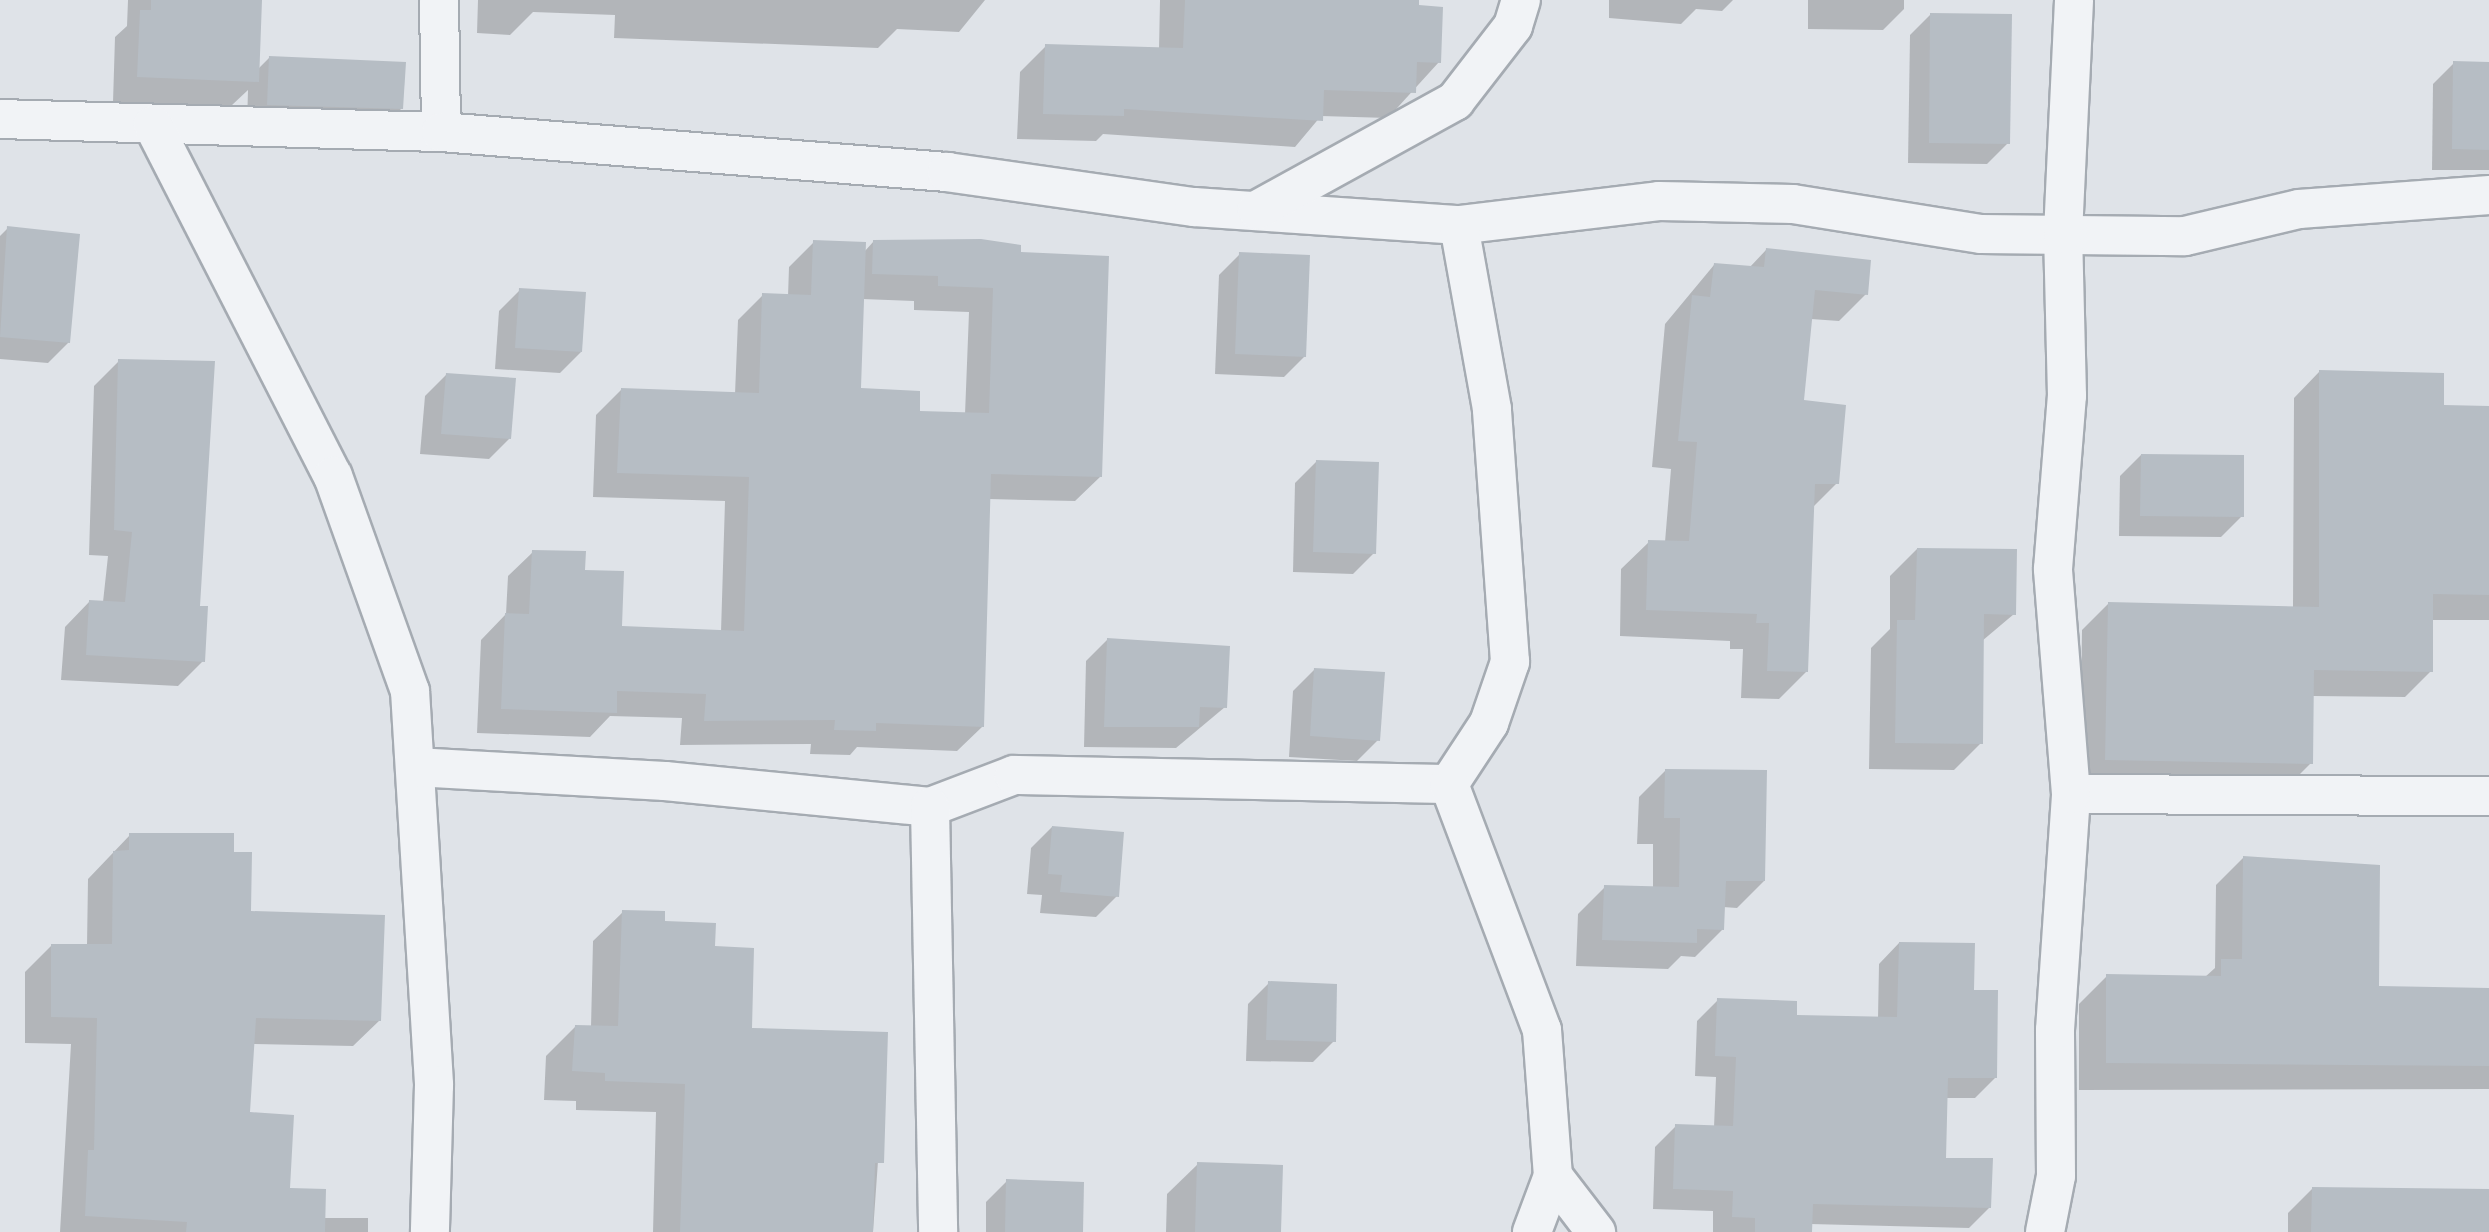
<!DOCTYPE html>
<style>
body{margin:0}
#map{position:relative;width:2489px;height:1232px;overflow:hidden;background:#dfe3e8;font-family:Raleway,sans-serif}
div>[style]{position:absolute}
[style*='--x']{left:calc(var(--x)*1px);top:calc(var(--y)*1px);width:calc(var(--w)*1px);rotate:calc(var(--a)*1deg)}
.shadow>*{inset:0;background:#0003}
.building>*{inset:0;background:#b6bdc4}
.roads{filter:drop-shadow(2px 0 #a5abb2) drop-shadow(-2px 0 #a5abb2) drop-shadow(0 2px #a5abb2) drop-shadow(0 -2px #a5abb2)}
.street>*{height:38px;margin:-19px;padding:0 19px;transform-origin:19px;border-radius:19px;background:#f1f3f6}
span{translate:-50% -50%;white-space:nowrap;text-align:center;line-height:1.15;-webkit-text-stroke:5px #eef2f5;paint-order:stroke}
</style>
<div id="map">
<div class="shadow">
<div style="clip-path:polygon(128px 0,260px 0,257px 70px,269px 58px,402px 108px,381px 129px,247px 125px,248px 90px,231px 106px,113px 102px,115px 37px,127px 26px)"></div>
<div style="clip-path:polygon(478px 0,985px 0,959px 32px,897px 29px,878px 48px,614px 38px,615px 15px,533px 12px,510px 35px,477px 33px)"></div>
<div style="clip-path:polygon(1160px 0,1417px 0,1439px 62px,1388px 118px,1321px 116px,1295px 147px,1103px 134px,1096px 141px,1017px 139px,1020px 72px,1046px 46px,1159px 49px)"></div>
<div style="clip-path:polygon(1609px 0,1733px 0,1722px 11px,1696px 9px,1681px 24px,1609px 18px)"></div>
<div style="clip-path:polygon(1808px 0,1904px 0,1904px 9px,1883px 30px,1808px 29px)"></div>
<div style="clip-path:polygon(1931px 14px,2008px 143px,1987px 164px,1908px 163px,1910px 35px)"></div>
<div style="clip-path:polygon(2454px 63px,2489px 63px,2489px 170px,2432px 170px,2433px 84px)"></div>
<div style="clip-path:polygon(8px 228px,69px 342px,48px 363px,0 359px,0 236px)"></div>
<div style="clip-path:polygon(evenodd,874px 241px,1019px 254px,1100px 477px,1075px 501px,989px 499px,982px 727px,957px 751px,857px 747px,850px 755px,810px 754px,811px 744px,680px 745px,682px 718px,610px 716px,590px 737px,477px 733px,481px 640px,506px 614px,508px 576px,533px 552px,583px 572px,620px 628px,721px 632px,725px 501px,593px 497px,596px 415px,621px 390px,735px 394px,738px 320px,763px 295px,788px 296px,789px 267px,814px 242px,864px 252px,874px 241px,862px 299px,914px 301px,914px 310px,969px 312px,965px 414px,918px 413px,859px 390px,862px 299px)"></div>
<div style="clip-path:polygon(1766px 250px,1866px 294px,1839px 321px,1811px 319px,1802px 402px,1837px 483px,1812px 508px,1806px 672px,1779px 699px,1741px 698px,1743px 649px,1730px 649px,1730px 641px,1620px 636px,1621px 569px,1649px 542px,1665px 542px,1671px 469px,1652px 467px,1665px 324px,1714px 265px,1749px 268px)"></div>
<div style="clip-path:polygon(1240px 254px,1305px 356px,1284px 377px,1215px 374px,1219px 275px)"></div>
<div style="clip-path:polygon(520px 290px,581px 352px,560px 373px,495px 369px,499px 311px)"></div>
<div style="clip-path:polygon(119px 361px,198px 607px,203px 661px,178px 686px,61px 680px,65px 627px,90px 601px,103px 602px,108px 556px,89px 555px,94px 386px)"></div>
<div style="clip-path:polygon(2319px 372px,2442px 407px,2489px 408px,2489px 620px,2431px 620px,2431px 671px,2405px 697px,2312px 696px,2311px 763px,2285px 789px,2080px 785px,2082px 630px,2108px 604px,2293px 608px,2294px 398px)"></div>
<div style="clip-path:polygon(446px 375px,510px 438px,489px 459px,420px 454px,425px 396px)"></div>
<div style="clip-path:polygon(2141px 455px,2242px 516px,2221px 537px,2119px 536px,2120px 476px)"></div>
<div style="clip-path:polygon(1316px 462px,1374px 553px,1353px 574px,1293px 572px,1295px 483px)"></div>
<div style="clip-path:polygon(1917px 549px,2014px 614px,1982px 641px,1981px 743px,1954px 770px,1869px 769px,1871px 648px,1890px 629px,1890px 576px)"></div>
<div style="clip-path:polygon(1107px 640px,1225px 707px,1176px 748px,1084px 747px,1086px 661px)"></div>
<div style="clip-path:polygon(1314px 670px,1378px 740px,1357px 761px,1289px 757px,1293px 691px)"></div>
<div style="clip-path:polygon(1666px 770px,1764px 881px,1737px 908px,1723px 907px,1722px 930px,1695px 957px,1681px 956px,1668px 969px,1576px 966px,1578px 914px,1605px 887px,1653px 888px,1653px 844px,1637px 844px,1639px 797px)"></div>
<div style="clip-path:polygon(1052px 827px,1117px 896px,1096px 917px,1040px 913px,1042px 895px,1027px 894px,1031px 848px)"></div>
<div style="clip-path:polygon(130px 835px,232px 854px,249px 913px,380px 1020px,353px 1046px,253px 1044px,248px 1114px,288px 1190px,324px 1218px,368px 1218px,368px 1232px,60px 1232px,71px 1044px,25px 1043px,25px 972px,52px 945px,87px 945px,88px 879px)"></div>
<div style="clip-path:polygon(2244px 857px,2377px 988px,2489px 990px,2489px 1089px,2079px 1090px,2079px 1004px,2107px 976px,2205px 977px,2215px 968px,2216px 885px)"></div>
<div style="clip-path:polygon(623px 912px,713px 948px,750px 1030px,887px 1034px,873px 1232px,653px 1232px,656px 1112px,576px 1110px,576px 1101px,544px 1100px,546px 1056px,575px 1027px,591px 1027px,593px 941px)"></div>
<div style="clip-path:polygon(1899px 943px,1972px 991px,1995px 1078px,1975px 1098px,1946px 1098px,1945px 1160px,1990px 1207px,1969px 1228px,1810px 1224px,1810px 1232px,1713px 1232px,1713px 1211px,1653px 1209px,1655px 1147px,1676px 1126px,1714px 1127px,1716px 1077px,1695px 1076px,1697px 1021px,1718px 1000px,1795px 1017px,1878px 1018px,1879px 964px)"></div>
<div style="clip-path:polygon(1269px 983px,1334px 1041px,1313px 1062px,1246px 1061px,1248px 1004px)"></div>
<div style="clip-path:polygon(1198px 1164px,1278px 1232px,1166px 1232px,1167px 1194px)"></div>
<div style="clip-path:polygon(1007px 1181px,1081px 1232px,986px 1232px,986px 1202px)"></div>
<div style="clip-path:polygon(2312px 1189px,2489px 1191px,2489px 1232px,2288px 1232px,2288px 1213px)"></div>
</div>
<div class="building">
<div style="clip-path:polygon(151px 0,262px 0,259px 82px,137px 77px,140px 10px,151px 10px)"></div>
<div style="clip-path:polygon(1185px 0,1419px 0,1419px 5px,1443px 7px,1441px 63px,1417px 62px,1416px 93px,1324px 90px,1323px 121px,1124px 109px,1124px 116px,1043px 114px,1045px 44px,1183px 48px)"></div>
<div style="clip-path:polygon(1930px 13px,2012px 14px,2010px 144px,1929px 143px)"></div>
<div style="clip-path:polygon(269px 56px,406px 62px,403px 109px,267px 105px)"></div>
<div style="clip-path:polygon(2453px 61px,2489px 62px,2489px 150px,2452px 149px)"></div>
<div style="clip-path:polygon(7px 226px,80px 234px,70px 343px,0 337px)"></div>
<div style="clip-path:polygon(981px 239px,1021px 245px,1021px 252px,1109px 256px,1102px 477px,991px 474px,984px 727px,876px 723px,876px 731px,834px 730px,835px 720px,704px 721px,706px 694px,617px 691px,617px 713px,501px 709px,505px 613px,529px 614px,532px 550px,586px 551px,585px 570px,624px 571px,622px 626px,744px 631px,749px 477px,617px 473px,621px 388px,759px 393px,762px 293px,811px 295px,813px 240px,866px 242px,861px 388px,920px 391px,920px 411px,989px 413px,993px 288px,938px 286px,938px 276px,872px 274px,873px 240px)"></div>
<div style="clip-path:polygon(1766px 248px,1871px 260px,1868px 295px,1815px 290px,1804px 400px,1846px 405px,1839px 484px,1815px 484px,1808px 672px,1767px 671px,1769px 623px,1756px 623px,1757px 614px,1646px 610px,1648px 540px,1689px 541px,1697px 442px,1678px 441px,1692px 295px,1710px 297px,1714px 263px,1764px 267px)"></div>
<div style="clip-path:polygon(1239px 252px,1310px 255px,1306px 357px,1235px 354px)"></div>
<div style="clip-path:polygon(519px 288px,586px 292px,582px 352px,515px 348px)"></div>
<div style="clip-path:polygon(118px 359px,215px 361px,200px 606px,208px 606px,205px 662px,86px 655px,89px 600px,125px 602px,132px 532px,114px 530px)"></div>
<div style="clip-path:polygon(2319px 370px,2444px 373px,2444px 405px,2489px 406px,2489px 595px,2433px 594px,2433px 672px,2314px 670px,2313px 764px,2105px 760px,2108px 602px,2319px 607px)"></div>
<div style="clip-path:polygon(446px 373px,516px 378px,511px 439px,441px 434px)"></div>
<div style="clip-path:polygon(2141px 454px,2244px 455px,2244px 517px,2140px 516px)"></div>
<div style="clip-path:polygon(1316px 460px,1379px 462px,1376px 554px,1313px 552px)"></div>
<div style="clip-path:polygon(1917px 548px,2017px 549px,2016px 615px,1984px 614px,1983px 744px,1895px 743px,1897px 620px,1915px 620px)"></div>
<div style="clip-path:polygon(1107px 638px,1230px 646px,1227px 708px,1200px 707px,1199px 727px,1104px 727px)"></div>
<div style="clip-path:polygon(1314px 668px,1385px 672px,1380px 741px,1310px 736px)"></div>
<div style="clip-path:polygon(1665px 769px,1767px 770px,1765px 881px,1726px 881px,1724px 930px,1697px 929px,1697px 943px,1602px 940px,1604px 885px,1679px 887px,1680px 818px,1664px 818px)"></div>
<div style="clip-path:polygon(1052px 826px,1124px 832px,1119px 897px,1060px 892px,1062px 875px,1048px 874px)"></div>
<div style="clip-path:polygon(129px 833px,234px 833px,234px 852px,252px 852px,251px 911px,385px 915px,381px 1021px,256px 1018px,250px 1112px,294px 1115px,290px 1188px,326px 1189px,325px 1232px,186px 1232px,187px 1222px,85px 1216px,88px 1150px,94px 1150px,97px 1018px,51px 1017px,51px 944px,112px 944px,113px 851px,129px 850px)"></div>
<div style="clip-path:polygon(2243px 856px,2380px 865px,2379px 986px,2489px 988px,2489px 1066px,2106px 1063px,2106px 974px,2221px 976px,2221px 959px,2242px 959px)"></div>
<div style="clip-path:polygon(622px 910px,665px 911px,665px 921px,716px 923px,715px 946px,754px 948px,752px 1028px,888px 1032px,884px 1163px,875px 1163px,873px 1232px,680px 1232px,685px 1084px,605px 1081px,605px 1073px,572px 1071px,575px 1025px,618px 1026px)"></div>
<div style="clip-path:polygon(1899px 942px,1975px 943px,1974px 990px,1998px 990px,1997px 1078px,1948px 1078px,1946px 1158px,1993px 1158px,1991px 1208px,1813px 1204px,1812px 1232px,1755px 1232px,1755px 1218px,1732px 1217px,1733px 1191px,1673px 1189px,1675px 1124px,1733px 1126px,1736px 1057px,1715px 1056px,1717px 998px,1797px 1001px,1797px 1015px,1897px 1017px)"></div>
<div style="clip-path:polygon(1268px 981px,1337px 984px,1336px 1042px,1266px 1040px)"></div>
<div style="clip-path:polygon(1197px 1162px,1283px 1165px,1281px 1232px,1195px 1232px)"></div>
<div style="clip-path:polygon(1006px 1179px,1084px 1182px,1083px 1232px,1005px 1232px)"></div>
<div style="clip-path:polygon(2312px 1187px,2489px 1189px,2489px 1232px,2311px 1232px)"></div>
</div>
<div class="roads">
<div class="street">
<div style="--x:439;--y:0;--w:132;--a:89.1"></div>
<div style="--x:0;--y:119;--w:441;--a:1.7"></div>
<div style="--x:441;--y:132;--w:508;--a:4.52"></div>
<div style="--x:947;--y:172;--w:249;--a:8.1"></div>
<div style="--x:1194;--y:207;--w:266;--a:3.9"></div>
<div style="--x:1459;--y:225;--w:201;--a:-6.8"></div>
<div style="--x:1659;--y:201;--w:134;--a:1.3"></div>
<div style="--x:1793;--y:204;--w:190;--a:9.1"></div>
<div style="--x:1981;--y:234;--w:204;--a:0.6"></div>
<div style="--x:2185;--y:236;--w:117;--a:-13.3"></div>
<div style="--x:2299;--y:209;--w:191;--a:-4.2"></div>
<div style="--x:153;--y:125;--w:394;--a:62.9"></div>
<div style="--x:333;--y:476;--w:228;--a:70.3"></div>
<div style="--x:410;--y:691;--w:395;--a:86.5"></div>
<div style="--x:434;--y:1085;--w:147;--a:91.6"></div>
<div style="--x:1257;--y:210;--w:226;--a:-28.8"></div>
<div style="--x:1455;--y:101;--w:95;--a:-52.3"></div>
<div style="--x:1513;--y:26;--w:27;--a:-73"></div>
<div style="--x:415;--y:767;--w:250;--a:3.2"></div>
<div style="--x:665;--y:781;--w:266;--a:5.6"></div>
<div style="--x:930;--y:807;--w:90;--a:-20.9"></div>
<div style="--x:1014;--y:775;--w:435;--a:1.2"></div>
<div style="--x:1449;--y:784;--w:73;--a:-56.7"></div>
<div style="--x:1489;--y:723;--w:65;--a:-71"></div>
<div style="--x:1510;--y:662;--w:254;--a:-94.1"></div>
<div style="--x:1492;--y:409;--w:187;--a:-100.2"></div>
<div style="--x:1449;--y:784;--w:263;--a:69.3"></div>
<div style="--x:1542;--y:1030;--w:146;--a:85.7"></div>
<div style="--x:1553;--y:1176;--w:60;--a:110.6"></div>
<div style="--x:2071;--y:794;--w:418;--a:0.3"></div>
<div style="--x:930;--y:807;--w:425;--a:88.9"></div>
<div style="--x:1553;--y:1176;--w:71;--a:52.5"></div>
<div style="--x:2045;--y:1232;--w:57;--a:-78.9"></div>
<div style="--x:2056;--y:1176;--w:146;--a:-90.4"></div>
<div style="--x:2055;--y:1030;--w:237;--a:-86.1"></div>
<div style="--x:2071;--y:794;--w:226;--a:-94.6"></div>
<div style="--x:2053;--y:569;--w:174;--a:-85.4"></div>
<div style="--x:2067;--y:396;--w:162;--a:-91.4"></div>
<div style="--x:2063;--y:234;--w:234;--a:-87.3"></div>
</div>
</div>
</div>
